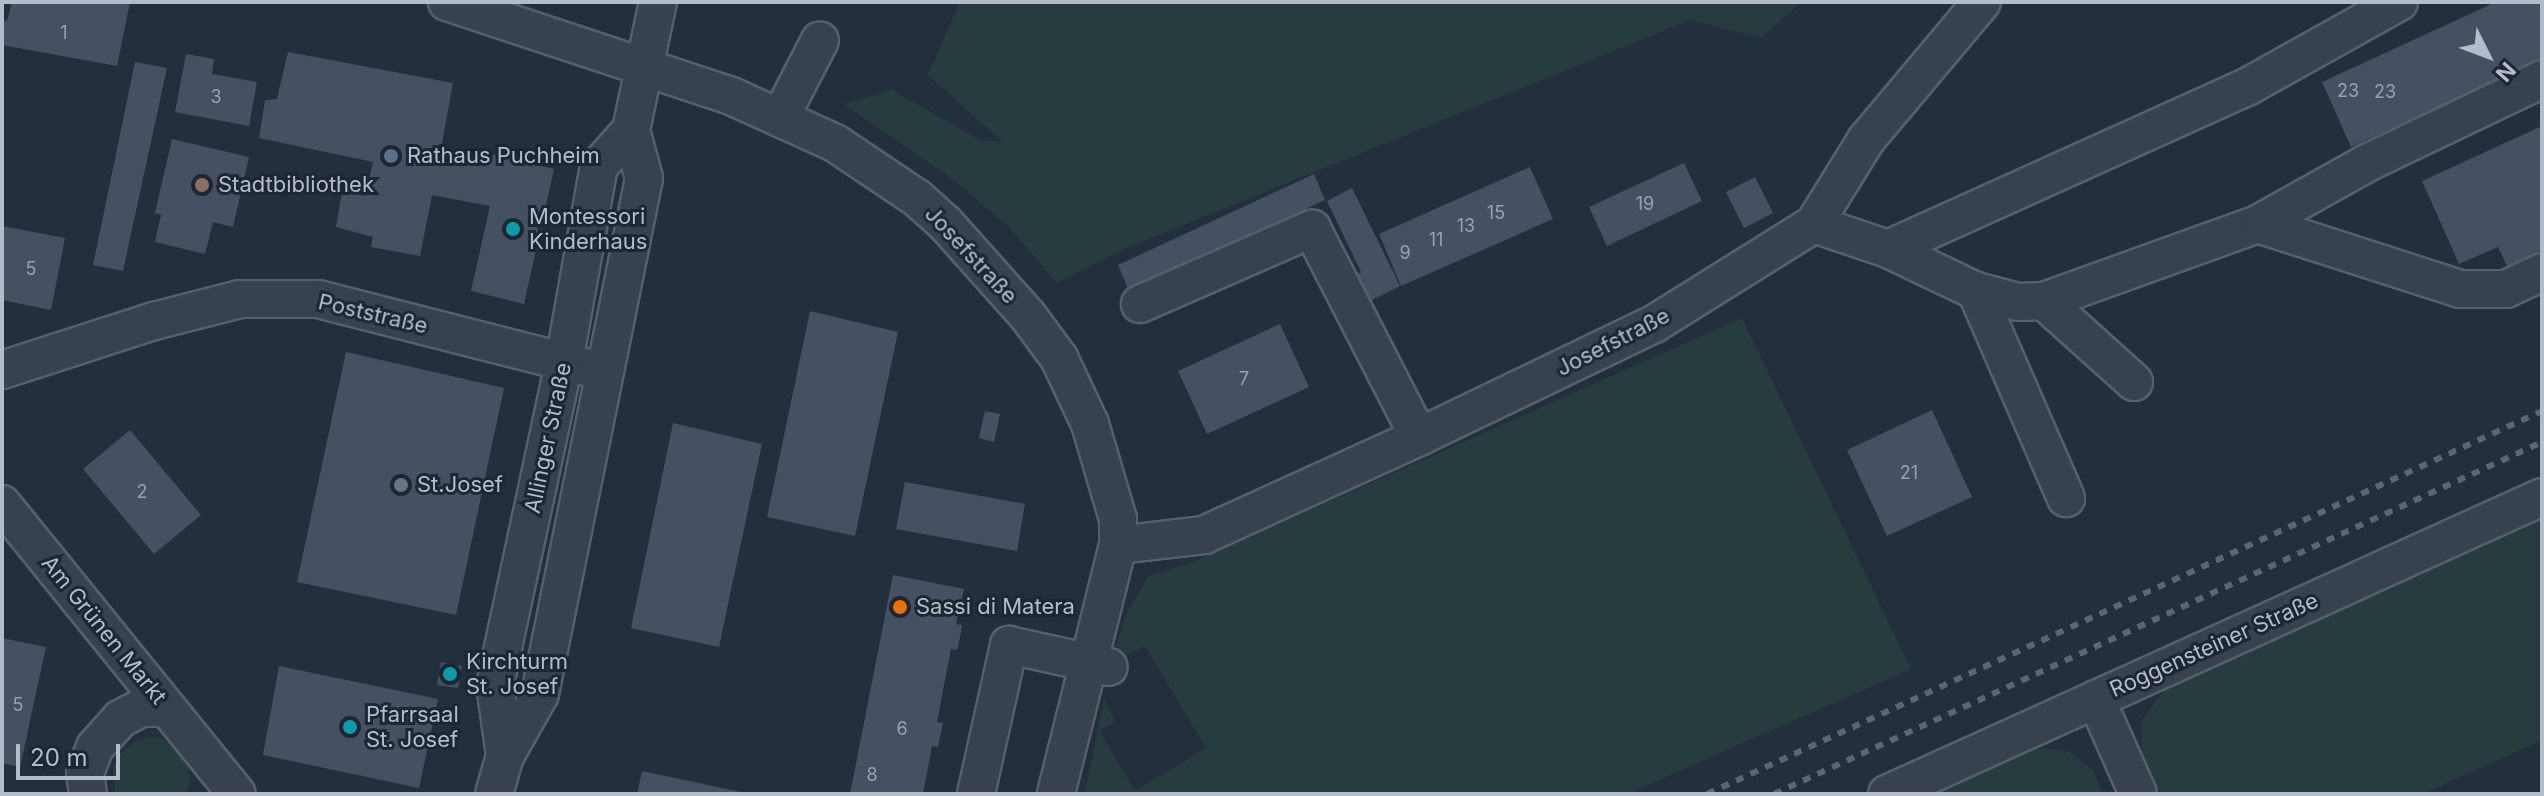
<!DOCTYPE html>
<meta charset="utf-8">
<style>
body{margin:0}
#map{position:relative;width:2544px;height:796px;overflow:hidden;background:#242f3e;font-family:Inter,sans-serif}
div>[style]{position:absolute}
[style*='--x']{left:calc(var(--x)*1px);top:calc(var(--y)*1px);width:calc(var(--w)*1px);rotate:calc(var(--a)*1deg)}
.green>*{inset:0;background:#263c3f}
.building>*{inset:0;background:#455162}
.roads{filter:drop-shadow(2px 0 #565f6c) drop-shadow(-2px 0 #565f6c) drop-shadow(0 2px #565f6c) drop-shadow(0 -2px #565f6c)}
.minor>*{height:36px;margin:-18px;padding:0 18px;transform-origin:18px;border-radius:18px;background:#38414e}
.rail>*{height:6px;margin-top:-3px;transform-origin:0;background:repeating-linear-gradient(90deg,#5a6575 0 8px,transparent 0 16px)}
.dots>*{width:22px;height:22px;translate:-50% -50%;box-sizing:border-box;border:4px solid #1d2633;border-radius:50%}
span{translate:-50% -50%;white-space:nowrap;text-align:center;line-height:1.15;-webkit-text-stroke:6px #1d2633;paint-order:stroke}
.number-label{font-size:18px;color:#98a1af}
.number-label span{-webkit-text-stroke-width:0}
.poi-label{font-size:22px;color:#b4bcc9}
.left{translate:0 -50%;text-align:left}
.street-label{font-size:22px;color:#b4bcc9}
.frame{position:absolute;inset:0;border:4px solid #b4bcc9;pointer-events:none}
.north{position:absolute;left:2448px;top:16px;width:80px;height:80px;-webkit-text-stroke:6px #1d2633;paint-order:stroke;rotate:132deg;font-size:22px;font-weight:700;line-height:32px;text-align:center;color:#b4bcc9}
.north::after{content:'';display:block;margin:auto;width:28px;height:36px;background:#b4bcc9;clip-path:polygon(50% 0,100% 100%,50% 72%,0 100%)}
.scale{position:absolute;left:16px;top:744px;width:104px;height:36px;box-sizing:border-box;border:4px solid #b4bcc9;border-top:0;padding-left:10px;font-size:24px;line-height:28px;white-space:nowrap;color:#b4bcc9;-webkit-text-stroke:6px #1d2633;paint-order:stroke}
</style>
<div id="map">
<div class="green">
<div style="clip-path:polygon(960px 2px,1801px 2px,1761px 38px,1690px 20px,1127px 248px,1057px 283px,1009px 227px,955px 181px,844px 104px,892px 90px,980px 140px,1003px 142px,928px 75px)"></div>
<div style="clip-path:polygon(1742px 318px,1911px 669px,1627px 794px,1085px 794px,1104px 699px,1115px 721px,1099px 731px,1135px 791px,1206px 748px,1145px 646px,1128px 655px,1116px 646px,1128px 610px,1149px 576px,1193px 562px)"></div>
<div style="clip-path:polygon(2542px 516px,2542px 740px,2423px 794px,2161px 794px,2142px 755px,2141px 721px,2164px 690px)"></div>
<div style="clip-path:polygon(151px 737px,164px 739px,185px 756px,191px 782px,186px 794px,115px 792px,113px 768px,118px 756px,137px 740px)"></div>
<div style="clip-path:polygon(2037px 748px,2069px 751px,2093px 771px,2103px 794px,1938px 794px)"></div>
</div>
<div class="building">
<div style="clip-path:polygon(12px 2px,130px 2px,117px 66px,2px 45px,2px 20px,7px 21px)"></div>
<div style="clip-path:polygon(2496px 2px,2542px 2px,2542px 59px,2351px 147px,2322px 82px)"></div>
<div style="clip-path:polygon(288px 52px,453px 83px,441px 149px,466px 152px,466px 148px,554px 169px,524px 304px,471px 291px,490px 206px,432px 195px,420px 256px,371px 247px,373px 237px,336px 227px,342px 192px,365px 196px,373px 162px,259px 138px,265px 100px,277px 99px)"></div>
<div style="clip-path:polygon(186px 54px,214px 59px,212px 74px,257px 82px,249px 126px,175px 112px)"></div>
<div style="clip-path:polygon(135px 62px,167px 68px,123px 271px,93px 265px)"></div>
<div style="clip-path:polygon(2542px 126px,2542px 250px,2507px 266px,2498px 247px,2459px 264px,2422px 181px)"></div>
<div style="clip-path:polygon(172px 139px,249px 157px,233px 227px,213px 222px,205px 254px,155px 242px,161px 215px,155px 213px)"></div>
<div style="clip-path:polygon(1684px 163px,1702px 201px,1607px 246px,1589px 207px)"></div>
<div style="clip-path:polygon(1530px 167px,1553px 219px,1401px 286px,1379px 234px)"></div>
<div style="clip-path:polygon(1314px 174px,1325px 200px,1129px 291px,1118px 265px)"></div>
<div style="clip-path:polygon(1755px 177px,1773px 213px,1744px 228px,1726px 192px)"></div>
<div style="clip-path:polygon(1352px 188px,1400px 286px,1370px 301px,1357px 274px,1361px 272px,1327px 201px)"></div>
<div style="clip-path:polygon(2px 226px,65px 238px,51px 310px,2px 300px)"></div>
<div style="clip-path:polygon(810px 311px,898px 332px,855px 536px,767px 517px)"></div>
<div style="clip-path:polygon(1280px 324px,1309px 387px,1207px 434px,1178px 371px)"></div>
<div style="clip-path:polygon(346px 352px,504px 388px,456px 615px,297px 582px)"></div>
<div style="clip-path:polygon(1932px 410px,1972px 497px,1887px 536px,1847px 450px)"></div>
<div style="clip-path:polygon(985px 411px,1000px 414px,994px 442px,979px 438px)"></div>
<div style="clip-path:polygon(673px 423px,762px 444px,719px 647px,631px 628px)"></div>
<div style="clip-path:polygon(130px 430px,201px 515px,154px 554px,83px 469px)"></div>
<div style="clip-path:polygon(905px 482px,1025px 504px,1017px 551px,896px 529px)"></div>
<div style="clip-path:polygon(893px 575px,964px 589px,956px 624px,962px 625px,960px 638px,957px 650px,951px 649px,937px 722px,943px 723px,938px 747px,932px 746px,923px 794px,850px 794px)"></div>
<div style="clip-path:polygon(2px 638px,46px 647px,20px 767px,2px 763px)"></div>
<div style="clip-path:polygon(441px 662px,462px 666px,458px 688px,437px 685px)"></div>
<div style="clip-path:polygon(279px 666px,438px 699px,419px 788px,263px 755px)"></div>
<div style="clip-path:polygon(642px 771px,746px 793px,745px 794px,637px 794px)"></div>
</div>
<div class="roads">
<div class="minor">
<div style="--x:447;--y:2;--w:297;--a:18.3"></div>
<div style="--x:729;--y:95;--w:116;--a:24.4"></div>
<div style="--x:835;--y:143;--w:99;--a:33.9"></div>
<div style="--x:917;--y:198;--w:38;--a:42"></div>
<div style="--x:945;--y:223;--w:125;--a:48.3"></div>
<div style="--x:1028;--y:316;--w:52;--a:53.6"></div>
<div style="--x:1059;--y:358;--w:73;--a:64.8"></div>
<div style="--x:1090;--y:424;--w:99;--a:73.6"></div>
<div style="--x:1118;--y:519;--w:26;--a:90"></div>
<div style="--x:1118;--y:545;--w:257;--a:104"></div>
<div style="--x:781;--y:116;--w:85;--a:-62.8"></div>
<div style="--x:1814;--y:224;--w:78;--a:18.7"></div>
<div style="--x:1888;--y:249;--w:98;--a:25.5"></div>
<div style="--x:1976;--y:291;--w:43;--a:14.7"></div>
<div style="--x:2018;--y:302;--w:26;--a:-2"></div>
<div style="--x:2044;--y:301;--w:227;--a:-19.8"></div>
<div style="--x:2258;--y:224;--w:125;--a:-29.2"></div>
<div style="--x:2367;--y:163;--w:194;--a:-25.6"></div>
<div style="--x:2258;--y:224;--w:212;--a:17.8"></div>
<div style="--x:2460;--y:289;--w:46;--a:0"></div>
<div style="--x:2506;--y:289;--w:40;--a:-25"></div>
<div style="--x:1888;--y:249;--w:394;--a:-24.3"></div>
<div style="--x:2247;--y:87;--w:174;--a:-29.2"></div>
<div style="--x:1976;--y:291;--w:226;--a:66.5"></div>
<div style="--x:2044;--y:301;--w:121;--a:42"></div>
<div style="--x:1140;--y:304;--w:188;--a:-23.6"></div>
<div style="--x:1312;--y:229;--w:234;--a:62.8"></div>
<div style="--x:2;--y:370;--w:160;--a:-17.9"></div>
<div style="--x:154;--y:321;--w:89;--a:-14.3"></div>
<div style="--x:240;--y:299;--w:78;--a:0"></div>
<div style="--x:318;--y:299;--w:276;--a:14.3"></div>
<div style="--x:2;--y:504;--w:373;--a:51"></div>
<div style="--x:1118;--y:545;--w:87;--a:-6.6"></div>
<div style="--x:1204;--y:535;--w:236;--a:-24.5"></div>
<div style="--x:1419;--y:437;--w:261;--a:-25.7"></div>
<div style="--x:1654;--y:324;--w:189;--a:-32"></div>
<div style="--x:1814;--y:224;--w:99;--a:-58.2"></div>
<div style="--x:1866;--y:140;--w:180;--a:-50"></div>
<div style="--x:2096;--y:699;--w:104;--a:66.1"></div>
<div style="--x:505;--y:756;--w:72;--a:-98"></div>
<div style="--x:495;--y:685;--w:330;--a:-77.9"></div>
<div style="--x:564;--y:362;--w:199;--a:-79.9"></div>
<div style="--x:599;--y:166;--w:48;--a:-48.4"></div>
<div style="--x:631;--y:130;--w:131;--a:-78.1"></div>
<div style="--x:88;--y:794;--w:21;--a:-98"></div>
<div style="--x:85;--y:773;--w:28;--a:-69"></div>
<div style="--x:95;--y:747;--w:38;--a:-48"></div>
<div style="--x:120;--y:719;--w:24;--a:-28"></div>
<div style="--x:141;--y:708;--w:26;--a:0"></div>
<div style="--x:494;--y:794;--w:40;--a:-74"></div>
<div style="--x:505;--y:756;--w:71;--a:-60.6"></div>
<div style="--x:540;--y:694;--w:526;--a:-78.6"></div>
<div style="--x:644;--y:178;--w:50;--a:-105.2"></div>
<div style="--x:976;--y:794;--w:153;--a:-77.5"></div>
<div style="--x:1009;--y:645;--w:102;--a:12.4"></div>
<div style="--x:1887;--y:794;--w:719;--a:-24.39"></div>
</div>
</div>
<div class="rail">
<div style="--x:1707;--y:794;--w:919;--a:-24.64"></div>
<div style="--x:1774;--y:794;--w:845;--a:-24.62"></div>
</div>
<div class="dots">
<div style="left:391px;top:156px;background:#5c6f8a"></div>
<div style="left:202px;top:185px;background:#8d6e63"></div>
<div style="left:513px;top:229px;background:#0f9aa8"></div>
<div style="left:401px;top:485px;background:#6b7280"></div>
<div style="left:900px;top:607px;background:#e8710a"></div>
<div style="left:450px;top:674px;background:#0f9aa8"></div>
<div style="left:350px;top:727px;background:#0f9aa8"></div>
</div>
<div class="number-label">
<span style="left:64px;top:33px">1</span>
<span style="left:2348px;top:91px">23</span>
<span style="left:2385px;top:92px">23</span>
<span style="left:216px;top:97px">3</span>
<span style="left:1645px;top:204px">19</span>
<span style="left:1496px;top:213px">15</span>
<span style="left:1466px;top:226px">13</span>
<span style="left:1436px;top:240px">11</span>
<span style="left:1405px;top:253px">9</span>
<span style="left:31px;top:269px">5</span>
<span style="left:1244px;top:379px">7</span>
<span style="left:1909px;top:473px">21</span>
<span style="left:142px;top:492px">2</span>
<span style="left:18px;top:705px">5</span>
<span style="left:902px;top:729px">6</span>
<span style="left:872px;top:775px">8</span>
</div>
<div class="poi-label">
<span class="left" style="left:407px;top:156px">Rathaus Puchheim</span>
<span class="left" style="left:218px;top:185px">Stadtbibliothek</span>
<span class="left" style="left:529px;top:229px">Montessori<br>Kinderhaus</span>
<span class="left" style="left:417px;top:485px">St.Josef</span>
<span class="left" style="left:916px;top:607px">Sassi di Matera</span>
<span class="left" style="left:466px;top:674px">Kirchturm<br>St. Josef</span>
<span class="left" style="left:366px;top:727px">Pfarrsaal<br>St. Josef</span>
</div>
<div class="street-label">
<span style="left:971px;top:255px;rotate:47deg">Josefstraße</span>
<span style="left:373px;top:314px;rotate:13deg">Poststraße</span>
<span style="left:1613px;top:342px;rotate:-27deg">Josefstraße</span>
<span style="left:548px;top:438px;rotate:-78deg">Allinger Straße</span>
<span style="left:104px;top:630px;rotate:51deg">Am Grünen Markt</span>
<span style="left:2214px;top:645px;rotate:-24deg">Roggensteiner Straße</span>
</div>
<div class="frame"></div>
<div class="north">N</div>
<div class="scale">20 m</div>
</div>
